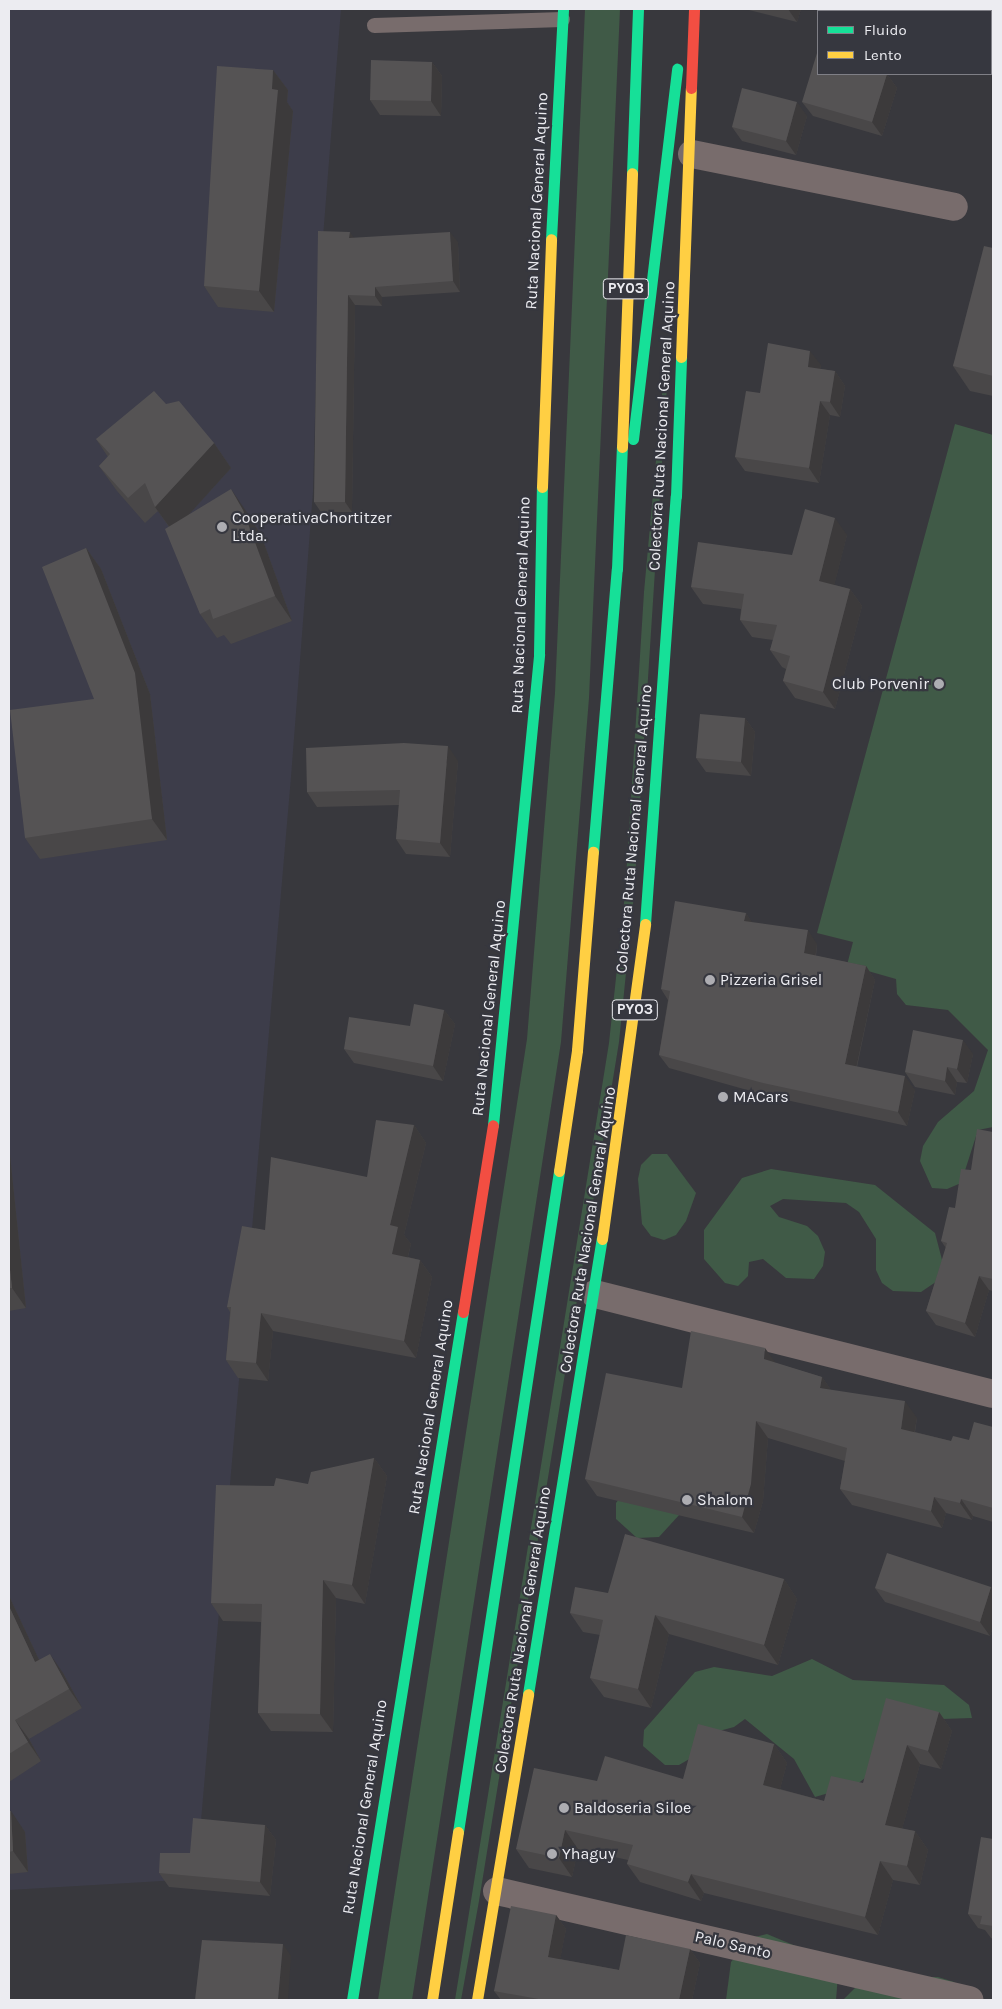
<!DOCTYPE html>
<style>
body{margin:0}
#map{position:relative;width:1002px;height:2009px;overflow:hidden;background:#38383d;font-family:Karla,sans-serif}
div>[style]{position:absolute}
[style*='--x']{left:calc(var(--x)*1px);top:calc(var(--y)*1px);width:calc(var(--w)*1px);rotate:calc(var(--a)*1deg)}
.built>*{inset:0;background:#3d3d4a}
.green>*{inset:0;background:#405a47}
.lane>*{height:15px;margin:-7.5px;padding:0 7.5px;transform-origin:7.5px;border-radius:7.5px;background:#786c6c}
.street>*{height:28px;margin:-14px;padding:0 14px;transform-origin:14px;border-radius:14px;background:#786c6c}
.fast>*{height:11px;margin:-5.5px;padding:0 5.5px;transform-origin:5.5px;border-radius:5.5px;background:#16e098}
.slow>*{height:11px;margin:-5.5px;padding:0 5.5px;transform-origin:5.5px;border-radius:5.5px;background:#ffcf43}
.jam>*{height:11px;margin:-5.5px;padding:0 5.5px;transform-origin:5.5px;border-radius:5.5px;background:#f24e42}
.wall>*{inset:0;background:#494748}
.shaded-wall>*{inset:0;background:#3c3a3b}
.building>*{inset:0;background:#555354}
.dots>*{width:14px;height:14px;translate:-50% -50%;box-sizing:border-box;border:2px solid #36373f;border-radius:50%}
span{translate:-50% -50%;white-space:nowrap;text-align:center;line-height:1.15;-webkit-text-stroke:4.5px #36373f;paint-order:stroke}
.shield-label span{padding:1px 4px;background:#36373f;border:1px solid;border-radius:4px;-webkit-text-stroke-width:0}
.shield-label{font-size:15px;color:#ececf1;font-weight:700}
.street-label{font-size:16px;color:#ececf1}
.poi-label{font-size:16px;color:#ececf1}
.left{translate:0 -50%;text-align:left}
.right{translate:-100% -50%;text-align:right}
.frame{position:absolute;inset:0;border:10px solid #ececf1;pointer-events:none}
.legend{position:absolute;left:817px;top:10px;width:175px;height:65px;box-sizing:border-box;background:#36373f;border:1px solid #7f7f86;margin:0;padding:6px 9px;list-style:none;font-size:15px;color:#ececf1}
.legend li{display:flex;align-items:center;gap:10px;height:25px}
.legend b{width:25px;border:1px solid #7f7f86}
</style>
<div id="map">
<div class="built">
<div style="clip-path:polygon(9px 9px,341px 9px,318px 301px,313px 492px,291px 777px,196px 1879px,9px 1890px)"></div>
</div>
<div class="green">
<div style="clip-path:polygon(585px 9px,620px 9px,589px 698px,561px 1042px,412px 2000px,378px 2000px,527px 1039px,555px 693px)"></div>
<div style="clip-path:polygon(668px 370px,634px 894px,619px 1042px,479px 1901px,461px 2000px,455px 2000px,609px 1043px,625px 894px,644px 592px,664px 373px)"></div>
<div style="clip-path:polygon(955px 424px,993px 435px,993px 1127px,978px 1130px,961px 1183px,947px 1189px,932px 1188px,920px 1161px,923px 1146px,938px 1122px,974px 1091px,988px 1050px,948px 1010px,906px 1005px,897px 994px,896px 979px,847px 965px,853px 942px,817px 933px)"></div>
<div style="clip-path:polygon(652px 1154px,667px 1154px,696px 1193px,686px 1221px,676px 1235px,664px 1240px,651px 1236px,642px 1224px,638px 1179px,641px 1165px)"></div>
<div style="clip-path:polygon(771px 1169px,875px 1185px,935px 1233px,946px 1275px,921px 1292px,893px 1291px,882px 1283px,876px 1270px,876px 1239px,859px 1212px,846px 1203px,783px 1199px,770px 1206px,779px 1217px,807px 1226px,818px 1236px,825px 1252px,823px 1266px,814px 1279px,786px 1278px,763px 1259px,749px 1262px,748px 1276px,738px 1286px,725px 1283px,704px 1259px,704px 1230px,742px 1178px)"></div>
<div style="clip-path:polygon(626px 1490px,680px 1514px,659px 1537px,637px 1538px,616px 1519px,616px 1503px)"></div>
<div style="clip-path:polygon(812px 1659px,853px 1680px,944px 1685px,969px 1705px,972px 1718px,942px 1719px,856px 1785px,815px 1797px,794px 1759px,745px 1719px,734px 1727px,704px 1735px,693px 1744px,691px 1758px,679px 1765px,665px 1765px,643px 1746px,644px 1730px,695px 1672px,714px 1667px,772px 1676px)"></div>
<div style="clip-path:polygon(767px 1934px,810px 1952px,838px 1975px,836px 2000px,726px 2000px,731px 1962px,751px 1938px)"></div>
<div style="clip-path:polygon(877px 1977px,938px 1977px,954px 1982px,969px 2000px,843px 2000px,862px 1981px)"></div>
</div>
<div class="lane">
<div style="--x:374;--y:25;--w:188;--a:-1.8"></div>
</div>
<div class="street">
<div style="--x:692;--y:154;--w:267;--a:11.4"></div>
<div style="--x:595;--y:1294;--w:410;--a:14.1"></div>
<div style="--x:497;--y:1891;--w:485;--a:13"></div>
</div>
<div class="fast">
<div style="--x:632;--y:173;--w:164;--a:-87.9"></div>
<div style="--x:551;--y:239;--w:230;--a:-87"></div>
<div style="--x:633;--y:439;--w:373;--a:-83.2"></div>
<div style="--x:593;--y:852;--w:284;--a:-85.2"></div>
<div style="--x:617;--y:569;--w:122;--a:-87.7"></div>
<div style="--x:645;--y:924;--w:429;--a:-85.9"></div>
<div style="--x:676;--y:496;--w:139;--a:-87.9"></div>
<div style="--x:493;--y:1125;--w:473;--a:-84.4"></div>
<div style="--x:539;--y:654;--w:167;--a:-89"></div>
<div style="--x:528;--y:1694;--w:461;--a:-80.8"></div>
<div style="--x:458;--y:1832;--w:669;--a:-81.31"></div>
<div style="--x:352;--y:2000;--w:697;--a:-80.84"></div>
</div>
<div class="slow">
<div style="--x:681;--y:357;--w:269;--a:-87.9"></div>
<div style="--x:622;--y:447;--w:274;--a:-87.9"></div>
<div style="--x:542;--y:487;--w:248;--a:-87.9"></div>
<div style="--x:559;--y:1171;--w:122;--a:-81.5"></div>
<div style="--x:577;--y:1050;--w:199;--a:-85.4"></div>
<div style="--x:602;--y:1239;--w:318;--a:-82.2"></div>
<div style="--x:432;--y:2000;--w:170;--a:-81.2"></div>
<div style="--x:477;--y:2000;--w:310;--a:-80.5"></div>
</div>
<div class="jam">
<div style="--x:691;--y:88;--w:79;--a:-87.8"></div>
<div style="--x:463;--y:1312;--w:189;--a:-80.9"></div>
</div>
<div class="wall">
<div style="clip-path:polygon(745px 9px,801px 9px,797px 22px)"></div>
<div style="clip-path:polygon(980px 9px,993px 9px,993px 12px)"></div>
<div style="clip-path:polygon(432px 62px,442px 76px,441px 116px,380px 115px,370px 100px)"></div>
<div style="clip-path:polygon(273px 70px,288px 90px,287px 102px,293px 111px,274px 312px,218px 307px,204px 286px)"></div>
<div style="clip-path:polygon(887px 74px,897px 88px,882px 136px,813px 116px,802px 102px)"></div>
<div style="clip-path:polygon(807px 116px,796px 155px,742px 141px,732px 127px)"></div>
<div style="clip-path:polygon(350px 232px,353px 238px,458px 242px,460px 292px,382px 297px,382px 306px,355px 305px,352px 512px,321px 512px,314px 502px)"></div>
<div style="clip-path:polygon(993px 248px,993px 396px,970px 391px,953px 366px)"></div>
<div style="clip-path:polygon(821px 365px,820px 369px,835px 371px,845px 386px,840px 417px,830px 415px,819px 483px,745px 471px,735px 457px,760px 393px)"></div>
<div style="clip-path:polygon(166px 404px,214px 443px,231px 468px,189px 514px,248px 514px,261px 535px,292px 621px,231px 644px,224px 635px,217px 638px,200px 614px,169px 527px,158px 511px,145px 523px,117px 491px,99px 466px,108px 457px,96px 439px)"></div>
<div style="clip-path:polygon(847px 535px,834px 585px,850px 589px,862px 606px,835px 709px,795px 698px,783px 681px,786px 669px,782px 667px,770px 650px,773px 640px,752px 637px,740px 620px,741px 609px,703px 604px,691px 587px,792px 555px)"></div>
<div style="clip-path:polygon(86px 548px,101px 569px,150px 694px,167px 840px,40px 859px,25px 838px,94px 699px)"></div>
<div style="clip-path:polygon(745px 718px,755px 732px,751px 776px,706px 772px,696px 758px)"></div>
<div style="clip-path:polygon(458px 761px,450px 857px,406px 854px,396px 839px,399px 805px,317px 807px,307px 792px)"></div>
<div style="clip-path:polygon(746px 913px,752px 923px,817px 944px,816px 956px,866px 966px,875px 980px,857px 1067px,915px 1090px,907px 1126px,772px 1097px,669px 1068px,659px 1055px,668px 1000px,661px 989px)"></div>
<div style="clip-path:polygon(444px 1010px,455px 1024px,443px 1081px,354px 1063px,344px 1049px,410px 1026px)"></div>
<div style="clip-path:polygon(973px 1054px,967px 1083px,957px 1082px,955px 1095px,915px 1087px,905px 1072px)"></div>
<div style="clip-path:polygon(414px 1125px,426px 1143px,404px 1235px,411px 1244px,408px 1257px,420px 1260px,432px 1277px,416px 1358px,273px 1331px,268px 1381px,238px 1378px,226px 1360px,230px 1312px,227px 1307px,265px 1230px,367px 1177px)"></div>
<div style="clip-path:polygon(993px 1132px,993px 1291px,989px 1290px,975px 1337px,936px 1325px,926px 1311px,946px 1248px,941px 1241px,971px 1170px)"></div>
<div style="clip-path:polygon(9px 1146px,26px 1308px,9px 1311px)"></div>
<div style="clip-path:polygon(775px 1363px,822px 1377px,831px 1390px,917px 1418px,915px 1432px,951px 1441px,969px 1440px,993px 1427px,993px 1522px,973px 1516px,972px 1520px,946px 1513px,942px 1528px,852px 1505px,840px 1489px,845px 1461px,768px 1438px,763px 1501px,754px 1533px,597px 1496px,585px 1479px,682px 1388px)"></div>
<div style="clip-path:polygon(374px 1458px,387px 1476px,365px 1604px,336px 1598px,333px 1732px,271px 1731px,258px 1713px,261px 1622px,223px 1621px,211px 1603px,274px 1486px,308px 1484px)"></div>
<div style="clip-path:polygon(784px 1579px,797px 1599px,778px 1665px,669px 1634px,651px 1708px,604px 1697px,590px 1678px,600px 1635px,583px 1632px,570px 1613px,608px 1593px)"></div>
<div style="clip-path:polygon(991px 1587px,993px 1589px,993px 1627px,990px 1636px,885px 1602px,875px 1588px)"></div>
<div style="clip-path:polygon(9px 1596px,39px 1660px,63px 1673px,82px 1708px,29px 1739px,41px 1761px,9px 1782px)"></div>
<div style="clip-path:polygon(939px 1712px,952px 1731px,941px 1769px,920px 1764px,902px 1829px,915px 1831px,928px 1850px,920px 1885px,893px 1880px,878px 1935px,704px 1893px,701px 1901px,640px 1882px,627px 1864px,628px 1860px,578px 1849px,572px 1877px,529px 1868px,516px 1849px,597px 1781px,683px 1779px,774px 1744px,787px 1763px,780px 1789px,824px 1801px,863px 1783px)"></div>
<div style="clip-path:polygon(9px 1811px,25px 1832px,28px 1872px,9px 1874px)"></div>
<div style="clip-path:polygon(265px 1825px,276px 1840px,270px 1896px,169px 1887px,159px 1873px)"></div>
<div style="clip-path:polygon(993px 1839px,993px 1939px,991px 1938px,985px 1930px,978px 1928px,968px 1914px)"></div>
<div style="clip-path:polygon(556px 1915px,566px 1929px,560px 1959px,619px 1970px,690px 1949px,700px 1963px,692px 2000px,501px 2000px,494px 1991px)"></div>
</div>
<div class="shaded-wall">
<div style="clip-path:polygon(788px 9px,801px 9px,797px 22px)"></div>
<div style="clip-path:polygon(432px 62px,442px 76px,441px 116px,431px 101px)"></div>
<div style="clip-path:polygon(273px 70px,288px 90px,287px 102px,293px 111px,274px 312px,259px 291px)"></div>
<div style="clip-path:polygon(887px 74px,897px 88px,882px 136px,872px 122px)"></div>
<div style="clip-path:polygon(797px 102px,807px 116px,796px 155px,786px 141px)"></div>
<div style="clip-path:polygon(350px 232px,357px 243px,349px 238px)"></div>
<div style="clip-path:polygon(450px 232px,458px 242px,460px 292px,453px 281px)"></div>
<div style="clip-path:polygon(375px 287px,382px 297px,382px 306px,375px 296px)"></div>
<div style="clip-path:polygon(348px 295px,355px 305px,352px 512px,345px 502px)"></div>
<div style="clip-path:polygon(810px 351px,821px 365px,818px 381px,808px 367px)"></div>
<div style="clip-path:polygon(835px 371px,845px 386px,840px 417px,830px 402px)"></div>
<div style="clip-path:polygon(820px 401px,830px 415px,819px 483px,809px 468px)"></div>
<div style="clip-path:polygon(214px 443px,231px 468px,173px 532px,155px 507px)"></div>
<div style="clip-path:polygon(231px 489px,248px 514px,261px 535px,292px 621px,275px 596px)"></div>
<div style="clip-path:polygon(835px 518px,847px 535px,831px 598px,819px 581px)"></div>
<div style="clip-path:polygon(86px 548px,101px 569px,150px 694px,167px 840px,152px 819px)"></div>
<div style="clip-path:polygon(850px 589px,862px 606px,835px 709px,823px 692px)"></div>
<div style="clip-path:polygon(745px 718px,755px 732px,751px 776px,741px 762px)"></div>
<div style="clip-path:polygon(448px 746px,458px 761px,450px 857px,440px 843px)"></div>
<div style="clip-path:polygon(746px 913px,755px 927px,744px 921px)"></div>
<div style="clip-path:polygon(808px 930px,817px 944px,814px 967px,804px 953px)"></div>
<div style="clip-path:polygon(866px 966px,875px 980px,854px 1078px,845px 1064px)"></div>
<div style="clip-path:polygon(444px 1010px,455px 1024px,443px 1081px,433px 1066px)"></div>
<div style="clip-path:polygon(963px 1040px,973px 1054px,967px 1083px,957px 1069px)"></div>
<div style="clip-path:polygon(947px 1067px,957px 1082px,955px 1095px,945px 1081px)"></div>
<div style="clip-path:polygon(905px 1076px,915px 1090px,907px 1126px,898px 1112px)"></div>
<div style="clip-path:polygon(414px 1125px,426px 1143px,404px 1235px,411px 1244px,404px 1272px,392px 1254px,390px 1225px)"></div>
<div style="clip-path:polygon(9px 1146px,26px 1308px,12px 1288px,9px 1260px)"></div>
<div style="clip-path:polygon(420px 1260px,432px 1277px,416px 1358px,404px 1341px)"></div>
<div style="clip-path:polygon(979px 1276px,989px 1290px,975px 1337px,965px 1323px)"></div>
<div style="clip-path:polygon(261px 1313px,273px 1331px,268px 1381px,256px 1363px)"></div>
<div style="clip-path:polygon(765px 1348px,777px 1365px,764px 1359px)"></div>
<div style="clip-path:polygon(822px 1377px,834px 1394px,820px 1388px)"></div>
<div style="clip-path:polygon(905px 1401px,917px 1418px,912px 1446px,901px 1429px)"></div>
<div style="clip-path:polygon(756px 1421px,768px 1438px,763px 1501px,754px 1533px,742px 1517px)"></div>
<div style="clip-path:polygon(374px 1458px,387px 1476px,365px 1604px,352px 1585px)"></div>
<div style="clip-path:polygon(934px 1497px,946px 1513px,942px 1528px,931px 1511px)"></div>
<div style="clip-path:polygon(961px 1499px,973px 1516px,972px 1520px,960px 1503px)"></div>
<div style="clip-path:polygon(784px 1579px,797px 1599px,778px 1665px,764px 1645px)"></div>
<div style="clip-path:polygon(323px 1580px,336px 1598px,333px 1732px,320px 1714px)"></div>
<div style="clip-path:polygon(991px 1587px,993px 1589px,993px 1627px,990px 1636px,980px 1622px)"></div>
<div style="clip-path:polygon(9px 1596px,49px 1681px,35px 1662px,9px 1606px)"></div>
<div style="clip-path:polygon(655px 1615px,669px 1634px,651px 1708px,638px 1689px)"></div>
<div style="clip-path:polygon(50px 1654px,63px 1673px,82px 1708px,69px 1689px)"></div>
<div style="clip-path:polygon(939px 1712px,952px 1731px,941px 1769px,928px 1751px)"></div>
<div style="clip-path:polygon(15px 1720px,29px 1739px,41px 1761px,28px 1742px)"></div>
<div style="clip-path:polygon(774px 1744px,787px 1763px,776px 1804px,763px 1785px)"></div>
<div style="clip-path:polygon(907px 1745px,920px 1764px,898px 1844px,885px 1825px)"></div>
<div style="clip-path:polygon(11px 1811px,25px 1832px,28px 1872px,13px 1851px)"></div>
<div style="clip-path:polygon(265px 1825px,276px 1840px,270px 1896px,260px 1882px)"></div>
<div style="clip-path:polygon(565px 1830px,578px 1849px,572px 1877px,559px 1858px)"></div>
<div style="clip-path:polygon(915px 1831px,928px 1850px,920px 1885px,907px 1866px)"></div>
<div style="clip-path:polygon(880px 1861px,893px 1880px,878px 1935px,865px 1917px)"></div>
<div style="clip-path:polygon(691px 1874px,704px 1893px,701px 1901px,688px 1882px)"></div>
<div style="clip-path:polygon(556px 1915px,566px 1929px,558px 1971px,548px 1957px)"></div>
<div style="clip-path:polygon(283px 1944px,291px 1956px,288px 2000px,278px 2000px)"></div>
<div style="clip-path:polygon(690px 1949px,700px 1963px,692px 2000px,679px 2000px)"></div>
</div>
<div class="building">
<div style="clip-path:polygon(817px 53px,818px 54px,818px 74px,887px 74px,872px 122px,802px 102px)"></div>
<div style="clip-path:polygon(371px 60px,432px 62px,431px 101px,370px 100px)"></div>
<div style="clip-path:polygon(217px 66px,273px 70px,272px 89px,278px 90px,259px 291px,204px 286px)"></div>
<div style="clip-path:polygon(742px 88px,797px 102px,786px 141px,732px 127px)"></div>
<div style="clip-path:polygon(318px 231px,350px 232px,349px 238px,450px 232px,453px 281px,375px 287px,375px 296px,348px 295px,345px 502px,314px 502px)"></div>
<div style="clip-path:polygon(984px 246px,993px 248px,993px 376px,953px 366px)"></div>
<div style="clip-path:polygon(768px 343px,810px 351px,808px 367px,835px 371px,830px 402px,820px 401px,809px 468px,735px 457px,746px 391px,760px 393px)"></div>
<div style="clip-path:polygon(154px 391px,166px 404px,179px 401px,214px 443px,155px 507px,145px 483px,128px 498px,99px 466px,110px 454px,96px 439px)"></div>
<div style="clip-path:polygon(231px 489px,243px 510px,275px 596px,213px 619px,210px 609px,200px 614px,165px 529px)"></div>
<div style="clip-path:polygon(805px 509px,835px 518px,819px 581px,850px 589px,823px 692px,783px 681px,790px 656px,770px 650px,777px 625px,740px 620px,744px 594px,691px 587px,698px 542px,792px 555px)"></div>
<div style="clip-path:polygon(86px 548px,135px 673px,152px 819px,25px 838px,10px 710px,94px 699px,42px 567px)"></div>
<div style="clip-path:polygon(700px 714px,745px 718px,741px 762px,696px 758px)"></div>
<div style="clip-path:polygon(404px 743px,448px 746px,440px 843px,396px 839px,400px 790px,307px 792px,306px 748px)"></div>
<div style="clip-path:polygon(675px 901px,746px 913px,744px 921px,808px 930px,804px 953px,866px 966px,845px 1064px,905px 1076px,898px 1112px,763px 1083px,659px 1055px,670px 991px,661px 989px)"></div>
<div style="clip-path:polygon(414px 1004px,444px 1010px,433px 1066px,344px 1049px,349px 1017px,410px 1026px)"></div>
<div style="clip-path:polygon(913px 1030px,963px 1040px,957px 1069px,947px 1067px,945px 1081px,905px 1072px)"></div>
<div style="clip-path:polygon(376px 1120px,414px 1125px,390px 1225px,398px 1227px,392px 1254px,420px 1260px,404px 1341px,261px 1313px,256px 1363px,226px 1360px,231px 1307px,227px 1307px,242px 1226px,265px 1230px,271px 1157px,367px 1177px)"></div>
<div style="clip-path:polygon(977px 1129px,993px 1132px,993px 1279px,979px 1276px,965px 1323px,926px 1311px,947px 1243px,941px 1241px,949px 1207px,955px 1208px,961px 1169px,971px 1170px)"></div>
<div style="clip-path:polygon(9px 1260px,12px 1288px,9px 1288px)"></div>
<div style="clip-path:polygon(691px 1331px,765px 1348px,764px 1359px,822px 1377px,820px 1388px,905px 1401px,901px 1429px,951px 1441px,953px 1436px,969px 1440px,974px 1422px,993px 1427px,993px 1508px,961px 1499px,960px 1503px,934px 1497px,931px 1511px,840px 1489px,847px 1448px,756px 1421px,751px 1484px,742px 1517px,585px 1479px,606px 1373px,682px 1388px)"></div>
<div style="clip-path:polygon(374px 1458px,352px 1585px,323px 1580px,320px 1714px,258px 1713px,262px 1604px,211px 1603px,216px 1485px,274px 1486px,276px 1478px,308px 1484px,311px 1472px)"></div>
<div style="clip-path:polygon(625px 1534px,784px 1579px,764px 1645px,655px 1615px,638px 1689px,590px 1678px,603px 1620px,570px 1613px,575px 1587px,608px 1593px)"></div>
<div style="clip-path:polygon(887px 1553px,991px 1587px,980px 1622px,875px 1588px)"></div>
<div style="clip-path:polygon(9px 1606px,35px 1662px,50px 1654px,69px 1689px,15px 1720px,28px 1742px,9px 1754px)"></div>
<div style="clip-path:polygon(886px 1698px,939px 1712px,928px 1751px,907px 1745px,885px 1825px,915px 1831px,907px 1866px,880px 1861px,865px 1917px,691px 1874px,688px 1882px,627px 1864px,633px 1845px,565px 1830px,559px 1858px,516px 1849px,534px 1768px,597px 1781px,605px 1756px,683px 1779px,698px 1724px,774px 1744px,763px 1785px,824px 1801px,831px 1776px,863px 1783px)"></div>
<div style="clip-path:polygon(9px 1811px,11px 1811px,13px 1851px,9px 1852px)"></div>
<div style="clip-path:polygon(193px 1818px,265px 1825px,260px 1882px,159px 1873px,160px 1853px,190px 1853px)"></div>
<div style="clip-path:polygon(981px 1837px,993px 1839px,993px 1926px,980px 1924px,982px 1916px,968px 1914px)"></div>
<div style="clip-path:polygon(511px 1906px,556px 1915px,548px 1957px,619px 1970px,626px 1935px,690px 1949px,679px 2000px,544px 2000px,494px 1991px)"></div>
<div style="clip-path:polygon(202px 1940px,283px 1944px,278px 2000px,195px 2000px)"></div>
</div>
<div class="dots">
<div style="left:222px;top:527px;background:#adadb2"></div>
<div style="left:939px;top:684px;background:#adadb2"></div>
<div style="left:710px;top:980px;background:#adadb2"></div>
<div style="left:723px;top:1097px;background:#adadb2"></div>
<div style="left:687px;top:1500px;background:#adadb2"></div>
<div style="left:564px;top:1808px;background:#adadb2"></div>
<div style="left:552px;top:1854px;background:#adadb2"></div>
</div>
<div class="shield-label">
<span style="left:626px;top:289px">PY03</span>
<span style="left:635px;top:1010px">PY03</span>
</div>
<div class="street-label">
<span style="left:537px;top:201px;rotate:-87deg">Ruta Nacional General Aquino</span>
<span style="left:662px;top:426px;rotate:-87deg">Colectora Ruta Nacional General Aquino</span>
<span style="left:521px;top:605px;rotate:-88deg">Ruta Nacional General Aquino</span>
<span style="left:634px;top:829px;rotate:-85deg">Colectora Ruta Nacional General Aquino</span>
<span style="left:489px;top:1008px;rotate:-84deg">Ruta Nacional General Aquino</span>
<span style="left:588px;top:1230px;rotate:-81deg">Colectora Ruta Nacional General Aquino</span>
<span style="left:431px;top:1407px;rotate:-81deg">Ruta Nacional General Aquino</span>
<span style="left:523px;top:1630px;rotate:-81deg">Colectora Ruta Nacional General Aquino</span>
<span style="left:365px;top:1807px;rotate:-81deg">Ruta Nacional General Aquino</span>
<span style="left:733px;top:1945px;rotate:13deg">Palo Santo</span>
</div>
<div class="poi-label">
<span class="left" style="left:232px;top:527px">CooperativaChortitzer<br>Ltda.</span>
<span class="right" style="left:929px;top:684px">Club Porvenir</span>
<span class="left" style="left:720px;top:980px">Pizzeria Grisel</span>
<span class="left" style="left:733px;top:1097px">MACars</span>
<span class="left" style="left:697px;top:1500px">Shalom</span>
<span class="left" style="left:574px;top:1808px">Baldoseria Siloe</span>
<span class="left" style="left:562px;top:1854px">Yhaguy</span>
</div>
<div class="frame"></div>
<ul class="legend">
<li><b style="height:6px;background:#16e098"></b>Fluido</li>
<li><b style="height:6px;background:#ffcf43"></b>Lento</li>
</ul>
</div>
